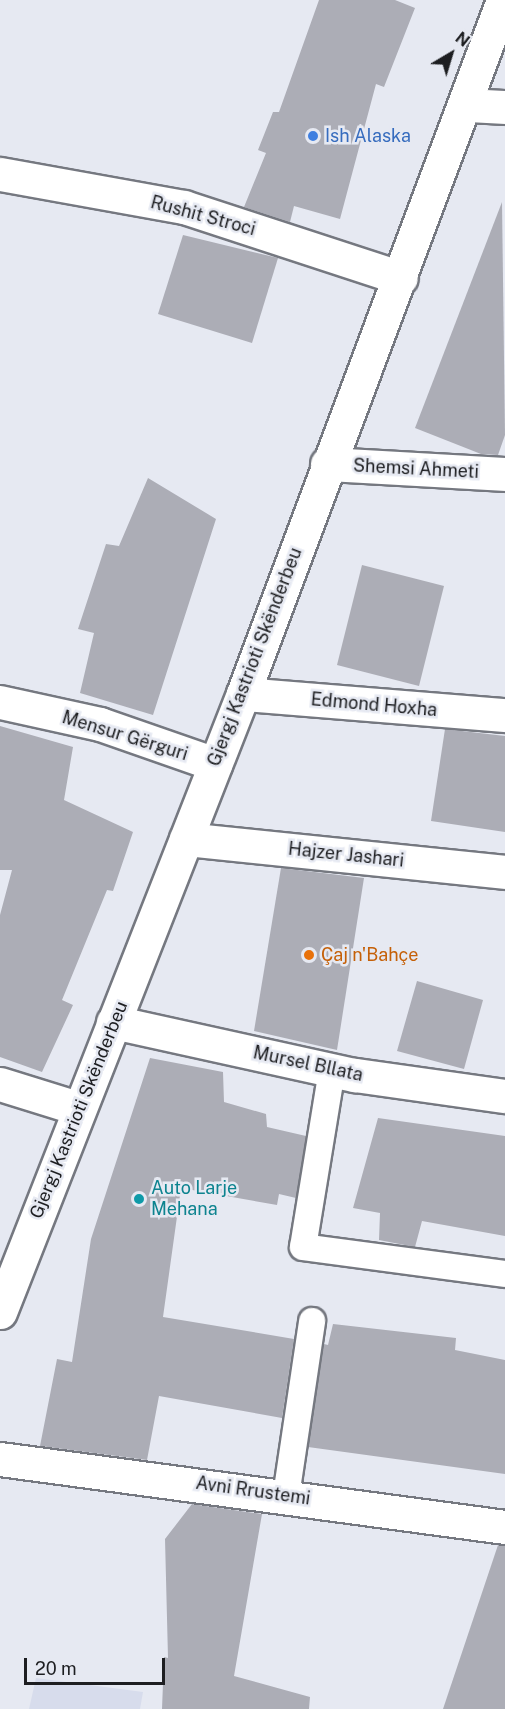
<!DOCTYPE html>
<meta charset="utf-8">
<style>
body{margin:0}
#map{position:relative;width:505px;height:1709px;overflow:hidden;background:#e6e9f2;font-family:"Public Sans",sans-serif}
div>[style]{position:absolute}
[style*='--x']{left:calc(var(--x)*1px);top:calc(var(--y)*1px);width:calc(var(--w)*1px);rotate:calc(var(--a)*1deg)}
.built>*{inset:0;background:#d7dcec}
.building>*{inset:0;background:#acadb6}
.roads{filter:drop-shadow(2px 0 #757880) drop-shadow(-2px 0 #757880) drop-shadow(0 2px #757880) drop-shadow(0 -2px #757880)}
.service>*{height:26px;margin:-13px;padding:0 13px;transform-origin:13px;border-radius:13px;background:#fff}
.minor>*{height:33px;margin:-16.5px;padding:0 16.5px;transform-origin:16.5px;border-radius:16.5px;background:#fff}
.tertiary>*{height:33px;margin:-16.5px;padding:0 16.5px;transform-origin:16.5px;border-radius:16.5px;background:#fff}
.dots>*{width:16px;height:16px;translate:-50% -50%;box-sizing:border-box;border:3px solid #e6e9f2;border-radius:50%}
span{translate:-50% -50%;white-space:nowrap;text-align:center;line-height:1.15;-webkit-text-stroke:5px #e6e9f2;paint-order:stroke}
.shop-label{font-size:18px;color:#366cbe}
.left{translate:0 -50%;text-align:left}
.street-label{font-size:18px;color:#1d1e21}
.food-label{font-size:18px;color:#c56008}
.culture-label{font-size:18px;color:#0d838f}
.north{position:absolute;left:421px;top:24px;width:60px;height:60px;-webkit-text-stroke:4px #e6e9f2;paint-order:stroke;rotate:38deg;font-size:16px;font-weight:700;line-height:24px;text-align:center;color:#1d1e21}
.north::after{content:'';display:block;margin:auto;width:21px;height:27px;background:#1d1e21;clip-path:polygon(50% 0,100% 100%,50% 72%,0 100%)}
.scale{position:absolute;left:24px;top:1658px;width:141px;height:27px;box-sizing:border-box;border:3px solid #1d1e21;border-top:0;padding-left:8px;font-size:18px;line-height:21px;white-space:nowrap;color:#1d1e21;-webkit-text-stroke:4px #e6e9f2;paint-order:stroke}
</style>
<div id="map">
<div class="built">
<div style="clip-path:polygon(36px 1678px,143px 1692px,140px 1709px,29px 1709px)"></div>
</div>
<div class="building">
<div style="clip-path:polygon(319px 0,395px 0,415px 8px,384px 87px,376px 84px,340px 219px,294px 206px,290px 222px,244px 207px,266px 153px,258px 150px,273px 112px,279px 112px)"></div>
<div style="clip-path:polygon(502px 202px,505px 435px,498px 455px,481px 454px,415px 428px)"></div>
<div style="clip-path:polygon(183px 235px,278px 258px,252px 343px,158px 314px)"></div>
<div style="clip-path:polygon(148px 478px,216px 519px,153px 715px,80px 693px,94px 633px,78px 629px,106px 544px,119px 546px)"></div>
<div style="clip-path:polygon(362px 565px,444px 586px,419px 686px,337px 665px)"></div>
<div style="clip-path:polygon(0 726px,73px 747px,64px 800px,133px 832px,113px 891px,107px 890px,62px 1000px,73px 1005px,42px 1072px,0 1057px,0 915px,12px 870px,0 870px)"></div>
<div style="clip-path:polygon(445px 729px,505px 736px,505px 832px,431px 821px)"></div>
<div style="clip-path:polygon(281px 868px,364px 878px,337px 1050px,254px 1031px)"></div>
<div style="clip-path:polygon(417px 981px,483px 1000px,464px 1069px,397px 1051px)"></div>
<div style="clip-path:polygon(150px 1058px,223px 1072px,224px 1102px,266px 1114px,267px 1127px,306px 1136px,296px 1198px,279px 1194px,277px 1205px,181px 1188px,163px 1317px,294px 1339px,282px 1418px,159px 1396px,147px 1460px,40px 1446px,57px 1359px,72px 1362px,91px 1239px)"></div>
<div style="clip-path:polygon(378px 1118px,505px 1136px,505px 1236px,422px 1221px,415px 1247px,379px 1240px,380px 1213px,353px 1208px)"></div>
<div style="clip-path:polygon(333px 1324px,456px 1338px,455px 1350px,505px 1360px,505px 1474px,308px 1447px,324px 1344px,328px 1345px)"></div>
<div style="clip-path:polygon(192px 1504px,262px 1514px,234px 1676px,310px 1697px,309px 1709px,162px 1709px,164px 1657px,168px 1658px,165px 1539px)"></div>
<div style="clip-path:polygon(498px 1545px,505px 1546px,505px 1709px,443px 1709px)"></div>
</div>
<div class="roads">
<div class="service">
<div style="--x:332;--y:1070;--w:179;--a:99.3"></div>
<div style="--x:303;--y:1247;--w:204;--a:7.6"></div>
<div style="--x:286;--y:1496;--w:177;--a:-81.5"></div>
</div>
<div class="minor">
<div style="--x:466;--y:105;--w:39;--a:3"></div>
<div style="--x:0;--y:174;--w:187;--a:10.2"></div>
<div style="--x:184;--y:207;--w:228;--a:18.1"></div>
<div style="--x:327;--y:464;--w:178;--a:3.2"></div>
<div style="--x:243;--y:694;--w:263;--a:4.6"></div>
<div style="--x:0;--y:702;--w:102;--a:12.4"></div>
<div style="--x:100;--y:724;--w:122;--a:19.2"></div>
<div style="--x:186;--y:839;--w:321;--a:5.9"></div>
<div style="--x:113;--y:1022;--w:248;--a:12.4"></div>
<div style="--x:355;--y:1075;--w:151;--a:8"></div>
<div style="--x:0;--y:1084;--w:81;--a:17.3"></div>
<div style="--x:0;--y:1459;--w:510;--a:7.67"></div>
</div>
<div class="tertiary">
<div style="--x:0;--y:1312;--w:664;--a:-68.54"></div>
<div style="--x:243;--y:694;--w:741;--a:-69.46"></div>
</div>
</div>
<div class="dots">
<div style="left:313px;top:136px;background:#3f7fe0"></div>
<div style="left:309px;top:955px;background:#e8710a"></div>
<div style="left:139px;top:1199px;background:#0f9aa8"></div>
</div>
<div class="shop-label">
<span class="left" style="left:325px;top:136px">Ish Alaska</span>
</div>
<div class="street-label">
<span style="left:203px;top:216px;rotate:15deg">Rushit Stroci</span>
<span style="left:416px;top:469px;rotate:3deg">Shemsi Ahmeti</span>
<span style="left:255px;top:657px;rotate:-69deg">Gjergj Kastrioti Skënderbeu</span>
<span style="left:374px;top:705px;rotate:5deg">Edmond Hoxha</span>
<span style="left:125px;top:736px;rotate:17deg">Mensur Gërguri</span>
<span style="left:346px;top:855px;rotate:6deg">Hajzer Jashari</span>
<span style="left:308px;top:1064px;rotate:12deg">Mursel Bllata</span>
<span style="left:79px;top:1110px;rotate:-68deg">Gjergj Kastrioti Skënderbeu</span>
<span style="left:253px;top:1491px;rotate:8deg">Avni Rrustemi</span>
</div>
<div class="food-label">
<span class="left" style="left:321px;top:955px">Çaj n'Bahçe</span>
</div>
<div class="culture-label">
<span class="left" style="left:151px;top:1199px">Auto Larje<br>Mehana</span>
</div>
<div class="north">N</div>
<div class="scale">20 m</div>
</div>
